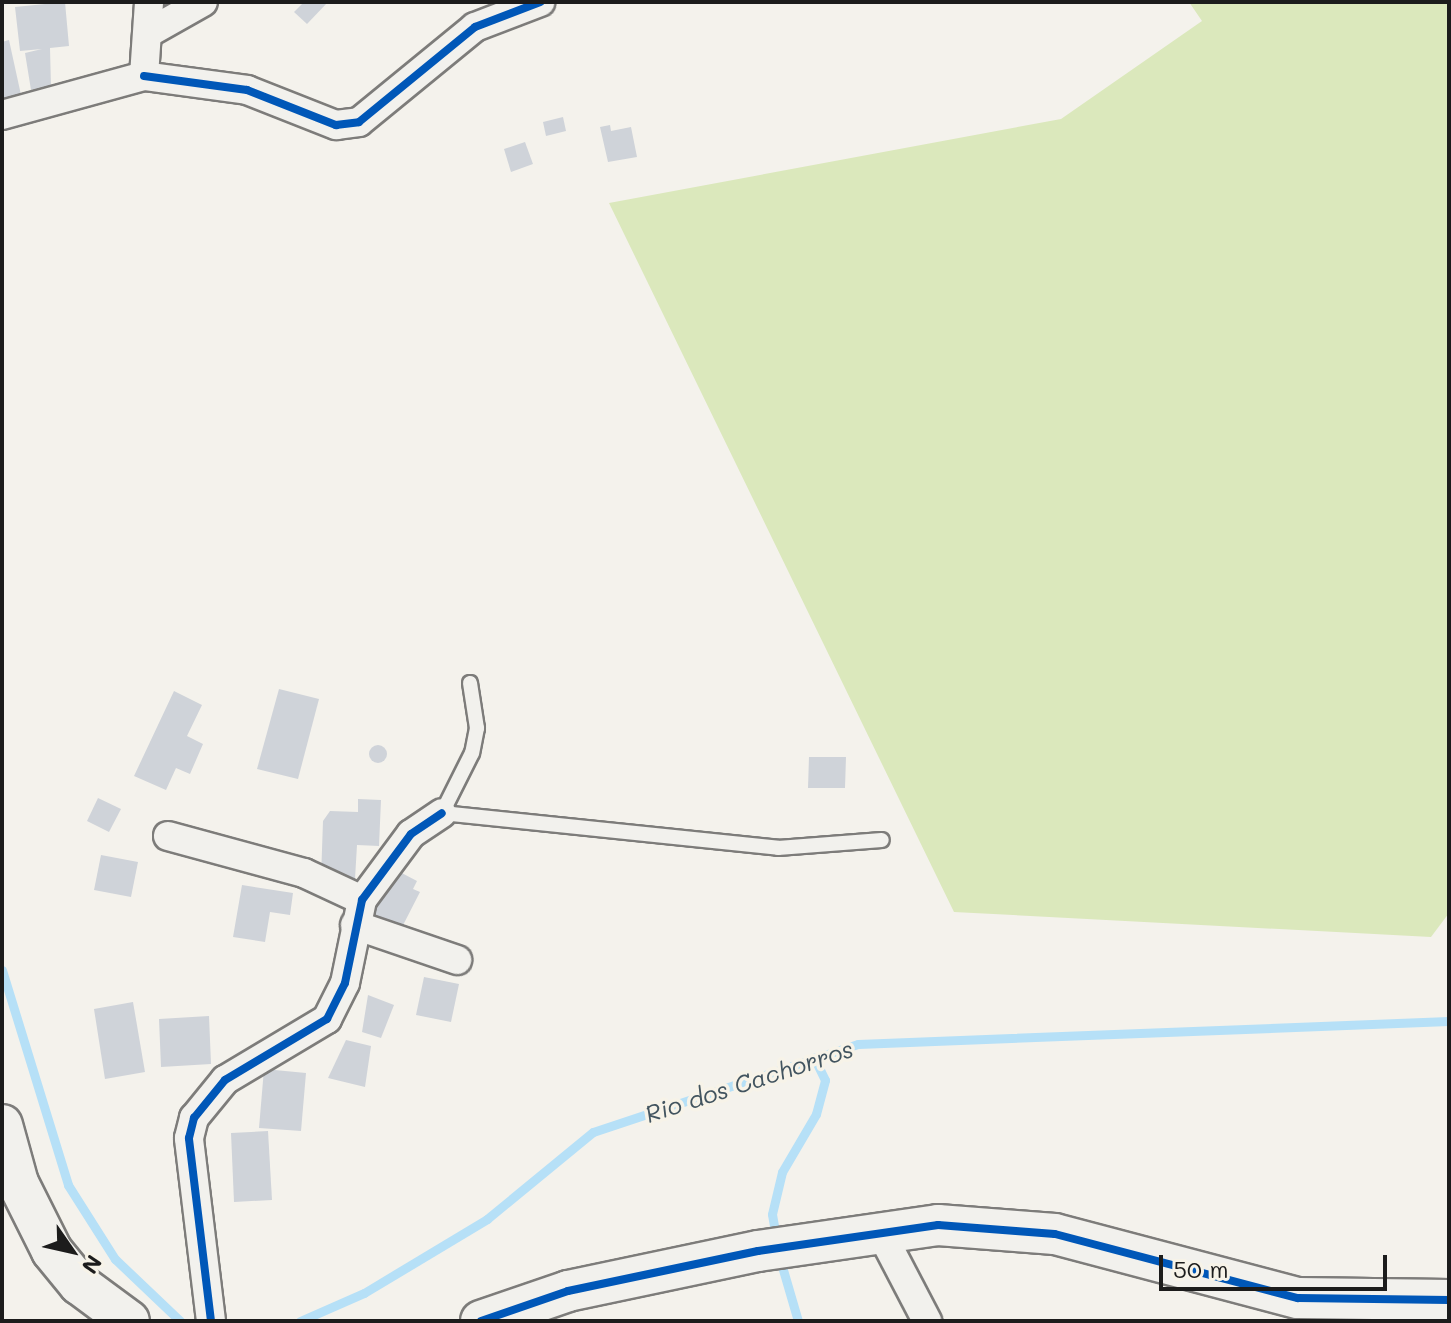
<!DOCTYPE html>
<style>
body{margin:0}
#map{position:relative;width:1451px;height:1323px;overflow:hidden;background:#f4f2ec;font-family:Mali,sans-serif}
div>[style]{position:absolute}
[style*='--x']{left:calc(var(--x)*1px);top:calc(var(--y)*1px);width:calc(var(--w)*1px);rotate:calc(var(--a)*1deg)}
.green>*{inset:0;background:#dbe8bc}
.stream>*{height:9px;margin:-4.5px;padding:0 4.5px;transform-origin:4.5px;border-radius:4.5px;background:#b6e0f7}
.building>*{inset:0;background:#cfd3d9}
.round{border-radius:50%}
.roads{filter:drop-shadow(2px 0 #7d7c7a) drop-shadow(-2px 0 #7d7c7a) drop-shadow(0 2px #7d7c7a) drop-shadow(0 -2px #7d7c7a)}
.lane>*{height:14px;margin:-7px;padding:0 7px;transform-origin:7px;border-radius:7px;background:#f2f1ed}
.street>*{height:28px;margin:-14px;padding:0 14px;transform-origin:14px;border-radius:14px;background:#f2f1ed}
.secondary>*{height:40px;margin:-20px;padding:0 20px;transform-origin:20px;border-radius:20px;background:#f2f1ed}
.cycleway>*{height:8px;margin:-4px;padding:0 4px;transform-origin:4px;border-radius:4px;background:#0057b8}
span{translate:-50% -50%;white-space:nowrap;text-align:center;line-height:1.15;-webkit-text-stroke:7px #f7f3e8;paint-order:stroke}
.water-label{font-size:24px;color:#42545f;font-style:italic}
.frame{position:absolute;inset:0;border:4px solid #1c1c1c;pointer-events:none}
.north{position:absolute;left:32px;top:1211px;width:80px;height:80px;-webkit-text-stroke:6px #f7f3e8;paint-order:stroke;rotate:124deg;font-size:22px;font-weight:700;line-height:32px;text-align:center;color:#1c1c1c}
.north::after{content:'';display:block;margin:auto;width:28px;height:36px;background:#1c1c1c;clip-path:polygon(50% 0,100% 100%,50% 72%,0 100%)}
.scale{position:absolute;left:1159px;top:1255px;width:228px;height:36px;box-sizing:border-box;border:4px solid #1c1c1c;border-top:0;padding-left:10px;font-size:24px;line-height:28px;white-space:nowrap;color:#1c1c1c;-webkit-text-stroke:6px #f7f3e8;paint-order:stroke}
</style>
<div id="map">
<div class="green">
<div style="clip-path:polygon(1189px 2px,1449px 2px,1449px 913px,1431px 937px,954px 912px,609px 203px,1061px 119px,1202px 21px)"></div>
</div>
<div class="stream">
<div style="--x:2;--y:970;--w:225;--a:72.9"></div>
<div style="--x:68;--y:1185;--w:88;--a:57.6"></div>
<div style="--x:115;--y:1259;--w:90;--a:43.6"></div>
<div style="--x:776;--y:1237;--w:23;--a:-100"></div>
<div style="--x:772;--y:1214;--w:43;--a:-76.6"></div>
<div style="--x:782;--y:1172;--w:67;--a:-59.6"></div>
<div style="--x:816;--y:1114;--w:35;--a:-75"></div>
<div style="--x:825;--y:1080;--w:25;--a:-116"></div>
<div style="--x:779;--y:1256;--w:68;--a:73.7"></div>
<div style="--x:300;--y:1321;--w:70;--a:-23.6"></div>
<div style="--x:364;--y:1293;--w:144;--a:-31"></div>
<div style="--x:487;--y:1219;--w:137;--a:-39.4"></div>
<div style="--x:593;--y:1132;--w:279;--a:-18.4"></div>
<div style="--x:858;--y:1044;--w:591;--a:-2.23"></div>
</div>
<div class="building">
<div style="clip-path:polygon(65px 2px,69px 46px,50px 48px,51px 87px,31px 90px,25px 53px,42px 49px,20px 51px,15px 7px)"></div>
<div style="clip-path:polygon(304px 2px,328px 2px,307px 24px,294px 12px)"></div>
<div style="clip-path:polygon(9px 40px,21px 95px,2px 99px,2px 42px)"></div>
<div style="clip-path:polygon(563px 117px,566px 131px,546px 136px,543px 122px)"></div>
<div style="clip-path:polygon(610px 125px,611px 131px,631px 127px,637px 157px,608px 162px,600px 127px)"></div>
<div style="clip-path:polygon(525px 142px,533px 164px,511px 172px,504px 149px)"></div>
<div style="clip-path:polygon(279px 689px,319px 699px,298px 779px,257px 769px)"></div>
<div style="clip-path:polygon(174px 691px,202px 705px,187px 736px,203px 744px,190px 774px,176px 768px,166px 790px,134px 776px)"></div>
<div class="round" style="left:369px;top:745px;width:18px;height:18px"></div>
<div style="clip-path:polygon(809px 757px,846px 757px,845px 788px,808px 788px)"></div>
<div style="clip-path:polygon(98px 798px,121px 809px,109px 832px,87px 821px)"></div>
<div style="clip-path:polygon(358px 799px,381px 800px,379px 846px,357px 845px,355px 879px,321px 878px,323px 821px,330px 811px,358px 812px)"></div>
<div style="clip-path:polygon(101px 855px,138px 862px,131px 897px,94px 890px)"></div>
<div style="clip-path:polygon(396px 870px,417px 881px,413px 889px,420px 892px,399px 933px,371px 918px)"></div>
<div style="clip-path:polygon(242px 885px,293px 893px,290px 915px,270px 912px,265px 942px,233px 937px)"></div>
<div style="clip-path:polygon(424px 977px,459px 984px,451px 1022px,416px 1015px)"></div>
<div style="clip-path:polygon(368px 995px,394px 1005px,381px 1038px,362px 1032px)"></div>
<div style="clip-path:polygon(133px 1002px,145px 1072px,105px 1079px,94px 1009px)"></div>
<div style="clip-path:polygon(209px 1016px,211px 1064px,161px 1067px,159px 1019px)"></div>
<div style="clip-path:polygon(346px 1040px,371px 1046px,365px 1087px,328px 1078px)"></div>
<div style="clip-path:polygon(264px 1069px,306px 1073px,301px 1131px,259px 1128px)"></div>
<div style="clip-path:polygon(268px 1131px,272px 1200px,234px 1202px,231px 1133px)"></div>
</div>
<div class="roads">
<div class="lane">
<div style="--x:470;--y:683;--w:46;--a:81.2"></div>
<div style="--x:477;--y:728;--w:25;--a:101"></div>
<div style="--x:472;--y:753;--w:67;--a:116.6"></div>
<div style="--x:442;--y:813;--w:338;--a:5.9"></div>
<div style="--x:778;--y:848;--w:104;--a:-4.4"></div>
</div>
<div class="street">
<div style="--x:148;--y:33;--w:63;--a:-29.4"></div>
<div style="--x:144;--y:76;--w:104;--a:7.7"></div>
<div style="--x:247;--y:90;--w:96;--a:21.5"></div>
<div style="--x:336;--y:125;--w:23;--a:-7"></div>
<div style="--x:359;--y:122;--w:150;--a:-39.3"></div>
<div style="--x:475;--y:27;--w:70;--a:-21"></div>
<div style="--x:2;--y:115;--w:147;--a:-15.4"></div>
<div style="--x:144;--y:76;--w:74;--a:-86.1"></div>
<div style="--x:168;--y:836;--w:141;--a:15.2"></div>
<div style="--x:304;--y:873;--w:64;--a:25"></div>
<div style="--x:355;--y:925;--w:108;--a:18.9"></div>
<div style="--x:880;--y:1231;--w:102;--a:62.4"></div>
<div style="--x:211;--y:1321;--w:184;--a:-96.9"></div>
<div style="--x:189;--y:1138;--w:21;--a:-76"></div>
<div style="--x:194;--y:1118;--w:49;--a:-50.8"></div>
<div style="--x:225;--y:1080;--w:119;--a:-30.9"></div>
<div style="--x:327;--y:1019;--w:40;--a:-63.4"></div>
<div style="--x:345;--y:983;--w:85;--a:-78.4"></div>
<div style="--x:362;--y:900;--w:82;--a:-53.4"></div>
<div style="--x:411;--y:834;--w:37;--a:-34"></div>
</div>
<div class="secondary">
<div style="--x:2;--y:1125;--w:60;--a:74.6"></div>
<div style="--x:18;--y:1183;--w:76;--a:63.4"></div>
<div style="--x:52;--y:1251;--w:43;--a:50.7"></div>
<div style="--x:79;--y:1284;--w:62;--a:36.5"></div>
<div style="--x:481;--y:1321;--w:92;--a:-19"></div>
<div style="--x:568;--y:1291;--w:194;--a:-11.9"></div>
<div style="--x:758;--y:1251;--w:182;--a:-8.2"></div>
<div style="--x:938;--y:1225;--w:117;--a:4.4"></div>
<div style="--x:1055;--y:1234;--w:251;--a:14.8"></div>
<div style="--x:1298;--y:1298;--w:151;--a:0.8"></div>
</div>
</div>
<div class="cycleway">
<div style="--x:144;--y:76;--w:104;--a:7.7"></div>
<div style="--x:247;--y:90;--w:96;--a:21.5"></div>
<div style="--x:336;--y:125;--w:23;--a:-7"></div>
<div style="--x:359;--y:122;--w:150;--a:-39.3"></div>
<div style="--x:475;--y:27;--w:70;--a:-21"></div>
<div style="--x:211;--y:1321;--w:184;--a:-96.9"></div>
<div style="--x:189;--y:1138;--w:21;--a:-76"></div>
<div style="--x:194;--y:1118;--w:49;--a:-50.8"></div>
<div style="--x:225;--y:1080;--w:119;--a:-30.9"></div>
<div style="--x:327;--y:1019;--w:40;--a:-63.4"></div>
<div style="--x:345;--y:983;--w:85;--a:-78.4"></div>
<div style="--x:362;--y:900;--w:82;--a:-53.4"></div>
<div style="--x:411;--y:834;--w:37;--a:-34"></div>
<div style="--x:481;--y:1321;--w:92;--a:-19"></div>
<div style="--x:568;--y:1291;--w:194;--a:-11.9"></div>
<div style="--x:758;--y:1251;--w:182;--a:-8.2"></div>
<div style="--x:938;--y:1225;--w:117;--a:4.4"></div>
<div style="--x:1055;--y:1234;--w:251;--a:14.8"></div>
<div style="--x:1298;--y:1298;--w:151;--a:0.8"></div>
</div>
<div class="water-label">
<span style="left:749px;top:1081px;rotate:-18deg">Rio dos Cachorros</span>
</div>
<div class="frame"></div>
<div class="north">N</div>
<div class="scale">50 m</div>
</div>
